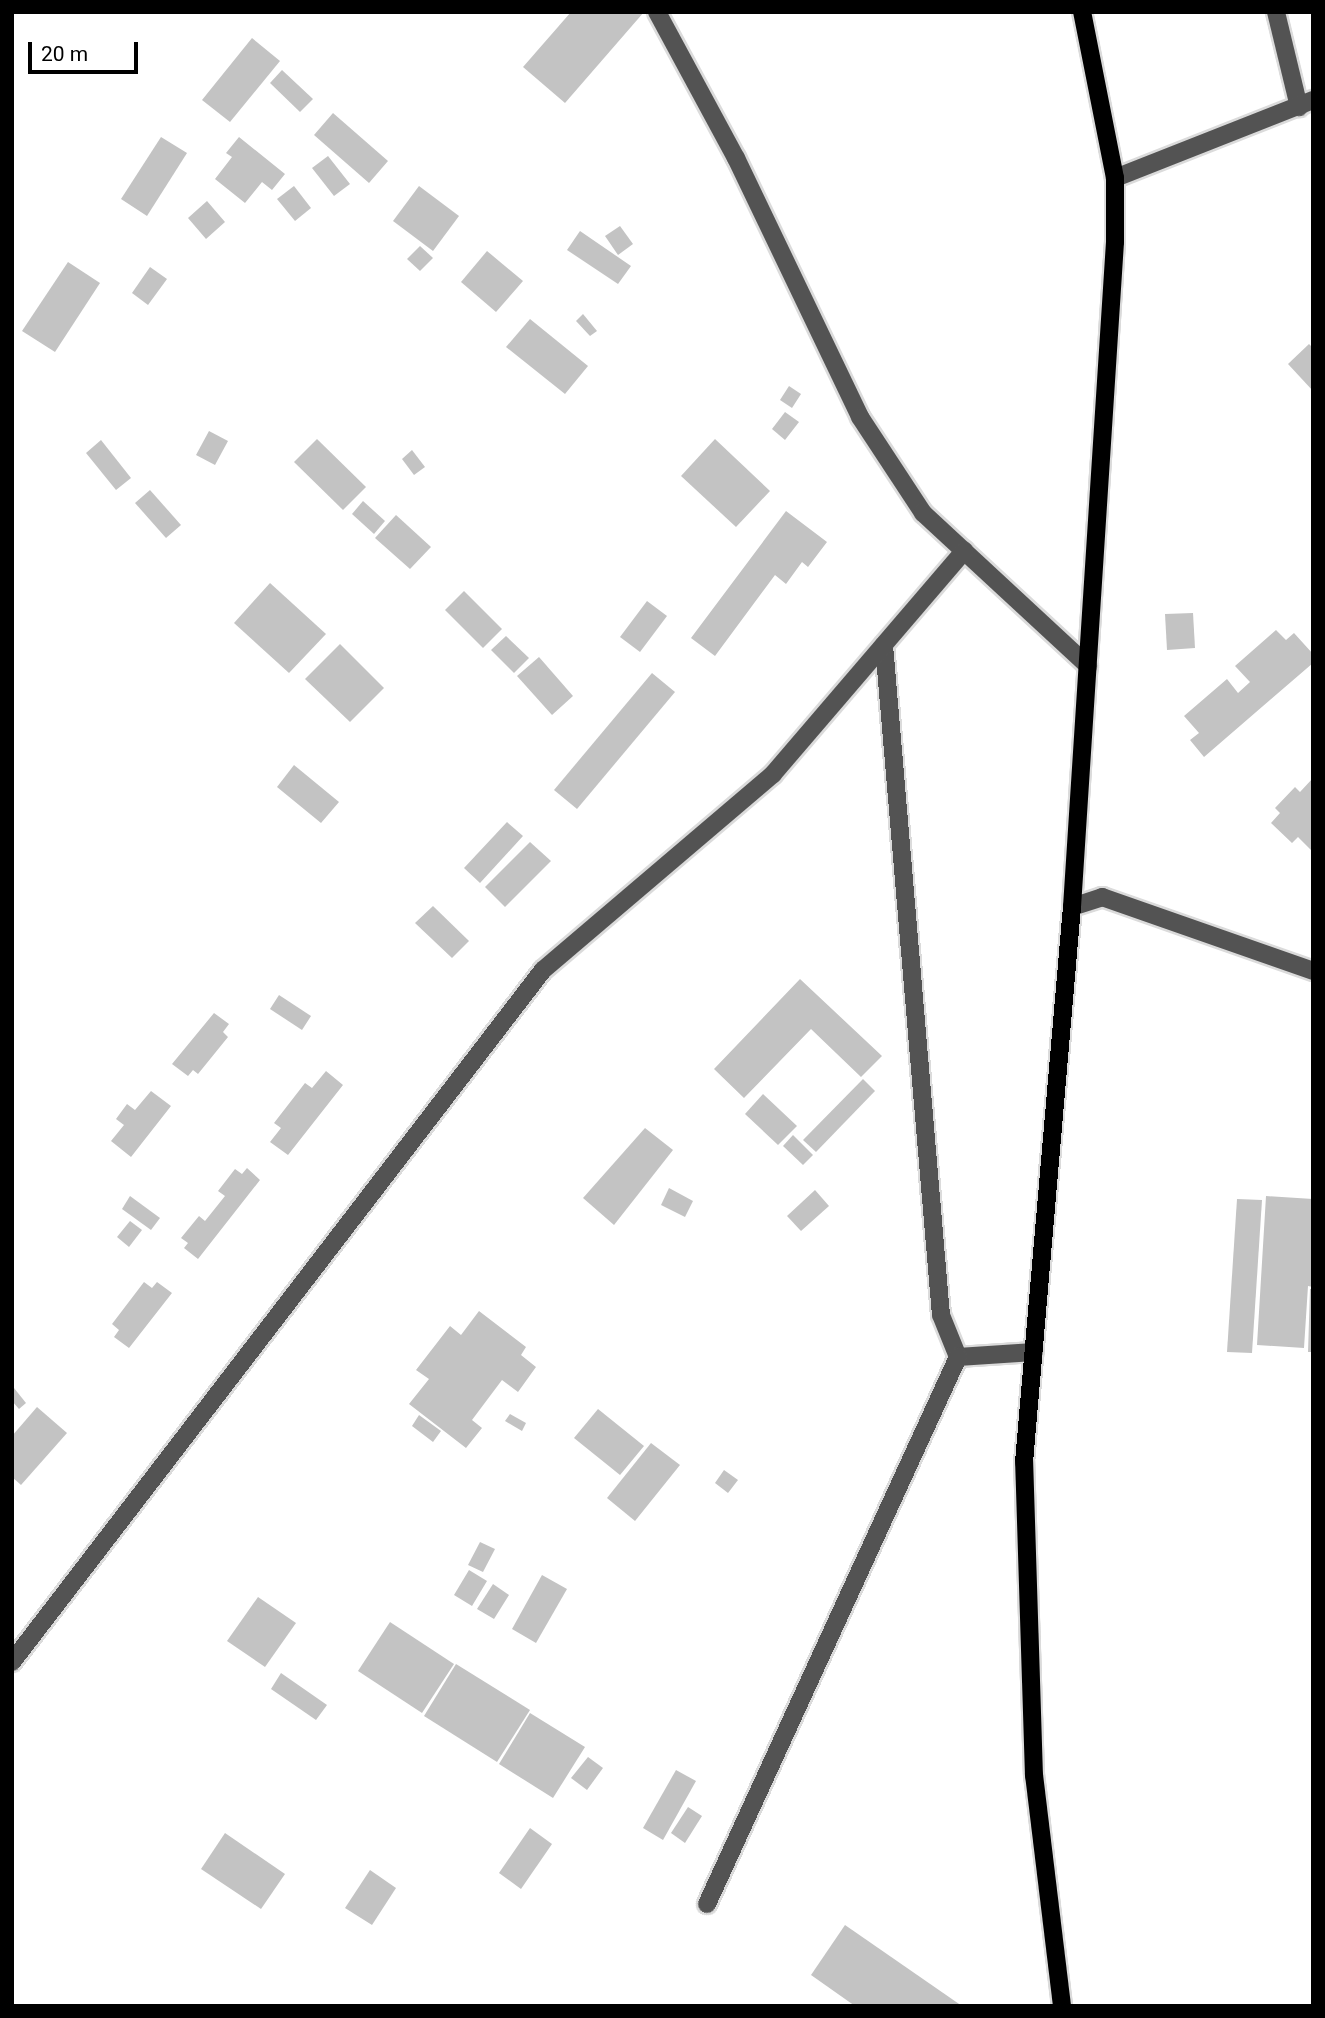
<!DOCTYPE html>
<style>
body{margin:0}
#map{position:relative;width:1325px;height:2018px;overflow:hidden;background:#fff;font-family:Roboto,sans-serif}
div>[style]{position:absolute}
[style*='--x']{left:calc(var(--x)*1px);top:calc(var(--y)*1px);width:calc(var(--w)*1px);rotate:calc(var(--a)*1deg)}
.building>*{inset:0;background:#c3c3c3}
.roads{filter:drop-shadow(2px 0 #dbdbdb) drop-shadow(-2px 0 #dbdbdb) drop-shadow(0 2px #dbdbdb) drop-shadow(0 -2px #dbdbdb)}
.minor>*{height:18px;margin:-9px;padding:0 9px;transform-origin:9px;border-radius:9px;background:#535353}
.major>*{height:18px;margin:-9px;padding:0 9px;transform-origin:9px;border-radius:9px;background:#000}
span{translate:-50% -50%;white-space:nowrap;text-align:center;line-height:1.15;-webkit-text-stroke:6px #fff;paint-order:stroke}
.frame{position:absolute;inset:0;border:14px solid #000;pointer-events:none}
.scale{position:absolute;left:28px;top:42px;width:110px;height:32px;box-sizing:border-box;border:4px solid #000;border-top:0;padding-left:9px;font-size:21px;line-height:24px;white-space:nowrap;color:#000;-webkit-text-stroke:5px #fff;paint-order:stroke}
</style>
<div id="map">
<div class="building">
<div style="clip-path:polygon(571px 12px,644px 12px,565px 103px,523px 67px)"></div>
<div style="clip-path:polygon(252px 38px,280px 61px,230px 122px,202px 100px)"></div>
<div style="clip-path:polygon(282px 70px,313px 99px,300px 112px,270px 83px)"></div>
<div style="clip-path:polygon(333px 113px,388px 161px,369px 183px,314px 135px)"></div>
<div style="clip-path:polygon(161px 137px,187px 153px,147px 216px,121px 199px)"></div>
<div style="clip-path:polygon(239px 137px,285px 174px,272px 190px,262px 182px,245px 203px,215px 179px,232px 157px,226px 153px)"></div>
<div style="clip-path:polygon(328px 156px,350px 184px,334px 196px,312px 168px)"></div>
<div style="clip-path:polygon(294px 186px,311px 208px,295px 221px,277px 199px)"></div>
<div style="clip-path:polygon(419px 186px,459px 216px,433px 251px,393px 221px)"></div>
<div style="clip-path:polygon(207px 201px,225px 222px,206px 239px,188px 218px)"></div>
<div style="clip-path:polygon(620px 226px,633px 244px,618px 255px,605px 236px)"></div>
<div style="clip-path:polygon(580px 231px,631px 266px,618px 284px,567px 250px)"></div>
<div style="clip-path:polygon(420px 246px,433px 258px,420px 271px,407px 259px)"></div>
<div style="clip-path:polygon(487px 251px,523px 281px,496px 312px,461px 282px)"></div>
<div style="clip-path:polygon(68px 262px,100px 283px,55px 352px,22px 331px)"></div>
<div style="clip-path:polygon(150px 267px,167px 279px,148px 305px,132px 293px)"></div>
<div style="clip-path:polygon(583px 314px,597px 331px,590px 336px,576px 321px)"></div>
<div style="clip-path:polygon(530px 319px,588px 366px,565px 394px,506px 347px)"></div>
<div style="clip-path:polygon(1309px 344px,1313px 348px,1313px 391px,1288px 364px)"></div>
<div style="clip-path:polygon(789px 386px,801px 394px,792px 408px,780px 400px)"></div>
<div style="clip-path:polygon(785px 412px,799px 422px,785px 440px,772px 429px)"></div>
<div style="clip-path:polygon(209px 431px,228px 441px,215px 465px,196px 455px)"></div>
<div style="clip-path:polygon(317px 439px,366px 487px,343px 510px,294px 462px)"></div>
<div style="clip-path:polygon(715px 439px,770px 491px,736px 527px,681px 476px)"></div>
<div style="clip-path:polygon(101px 440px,131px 478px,116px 490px,86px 453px)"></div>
<div style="clip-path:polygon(412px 450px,425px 467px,414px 475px,402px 459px)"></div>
<div style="clip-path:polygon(150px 490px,181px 525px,166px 538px,135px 503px)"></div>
<div style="clip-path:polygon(363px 501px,385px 521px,374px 534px,352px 514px)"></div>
<div style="clip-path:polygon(786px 511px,827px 542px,808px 567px,802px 562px,786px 584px,775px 575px,715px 656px,691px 638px)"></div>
<div style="clip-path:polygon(396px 515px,431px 547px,410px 569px,375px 538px)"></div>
<div style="clip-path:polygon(270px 583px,326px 634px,289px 673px,234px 623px)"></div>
<div style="clip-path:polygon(464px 591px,502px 629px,483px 648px,445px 610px)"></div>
<div style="clip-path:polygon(647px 601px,667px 616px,640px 652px,620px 637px)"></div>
<div style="clip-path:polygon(1193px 613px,1195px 648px,1167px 650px,1165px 614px)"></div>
<div style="clip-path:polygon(1276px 630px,1286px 640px,1294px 633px,1313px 654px,1313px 663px,1204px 757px,1190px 740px,1199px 733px,1184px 716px,1227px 679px,1238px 693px,1250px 682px,1235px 666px)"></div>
<div style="clip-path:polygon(506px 636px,529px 658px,514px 673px,491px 650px)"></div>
<div style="clip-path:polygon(340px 644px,384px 688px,350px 722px,305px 679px)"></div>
<div style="clip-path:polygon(539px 657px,573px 696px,552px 715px,517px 676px)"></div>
<div style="clip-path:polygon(652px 673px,675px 692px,577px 809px,554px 790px)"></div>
<div style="clip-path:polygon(294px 765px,339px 802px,321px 823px,277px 787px)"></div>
<div style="clip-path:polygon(1313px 778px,1313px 852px,1298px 837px,1292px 843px,1271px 823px,1280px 813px,1275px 808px,1295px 787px,1300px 792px)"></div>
<div style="clip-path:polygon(507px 822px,523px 836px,480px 883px,464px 868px)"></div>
<div style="clip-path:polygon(530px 842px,551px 861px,505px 907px,485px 887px)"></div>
<div style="clip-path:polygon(433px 906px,469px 941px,452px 958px,415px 923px)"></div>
<div style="clip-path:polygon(800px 979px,882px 1056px,861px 1077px,811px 1029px,744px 1098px,714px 1069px)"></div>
<div style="clip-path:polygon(279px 995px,311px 1016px,302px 1030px,270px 1009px)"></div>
<div style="clip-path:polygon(214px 1013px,229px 1024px,223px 1032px,228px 1037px,198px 1074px,193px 1070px,188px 1076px,172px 1064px)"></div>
<div style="clip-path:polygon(326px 1071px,343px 1085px,288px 1155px,270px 1142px,281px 1128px,274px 1123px,305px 1083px,312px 1088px)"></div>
<div style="clip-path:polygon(863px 1079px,875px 1091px,816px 1152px,803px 1140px)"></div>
<div style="clip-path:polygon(151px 1091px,171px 1106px,131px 1157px,111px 1141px,124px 1125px,116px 1119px,127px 1104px,135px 1110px)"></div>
<div style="clip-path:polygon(763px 1094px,797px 1126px,778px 1145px,745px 1114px)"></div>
<div style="clip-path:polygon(645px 1128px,673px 1150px,614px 1225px,583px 1198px)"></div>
<div style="clip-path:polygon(793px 1135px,813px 1155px,803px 1165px,783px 1146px)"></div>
<div style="clip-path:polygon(247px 1168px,260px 1180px,198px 1259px,184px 1248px,188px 1243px,181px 1238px,199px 1216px,205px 1221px,225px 1196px,218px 1191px,235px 1169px,242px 1174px)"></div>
<div style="clip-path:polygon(669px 1188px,693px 1201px,685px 1217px,661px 1205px)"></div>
<div style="clip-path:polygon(815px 1190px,829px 1206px,801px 1231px,787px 1216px)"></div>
<div style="clip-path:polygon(130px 1196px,160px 1218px,151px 1230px,122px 1209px)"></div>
<div style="clip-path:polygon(1266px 1196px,1313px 1199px,1313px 1287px,1308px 1286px,1304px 1348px,1257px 1345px)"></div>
<div style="clip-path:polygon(1237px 1199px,1262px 1200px,1252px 1353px,1227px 1352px)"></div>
<div style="clip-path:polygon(130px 1221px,142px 1230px,129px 1247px,117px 1237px)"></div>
<div style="clip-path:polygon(144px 1282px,152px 1288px,157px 1282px,172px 1293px,129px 1348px,114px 1337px,119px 1330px,112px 1324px)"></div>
<div style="clip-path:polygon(1310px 1289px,1313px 1289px,1313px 1352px,1308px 1352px)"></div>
<div style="clip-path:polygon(479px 1311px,526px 1347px,521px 1355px,536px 1367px,518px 1392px,502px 1380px,472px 1420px,482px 1428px,466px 1448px,409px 1404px,429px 1379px,416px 1370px,450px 1326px,461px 1335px)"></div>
<div style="clip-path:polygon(14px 1388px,26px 1403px,19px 1409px,12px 1401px)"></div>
<div style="clip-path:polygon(37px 1407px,67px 1433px,21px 1485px,12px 1477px,12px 1436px)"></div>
<div style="clip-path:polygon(598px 1409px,644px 1446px,620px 1475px,574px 1438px)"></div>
<div style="clip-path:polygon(510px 1414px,526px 1423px,522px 1431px,505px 1421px)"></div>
<div style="clip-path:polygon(419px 1415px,441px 1431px,433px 1442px,412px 1426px)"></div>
<div style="clip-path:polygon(651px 1443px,680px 1465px,635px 1521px,607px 1498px)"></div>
<div style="clip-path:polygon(724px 1470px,738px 1480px,728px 1493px,715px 1483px)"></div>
<div style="clip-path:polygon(480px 1542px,495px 1549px,483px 1572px,468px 1565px)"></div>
<div style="clip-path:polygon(469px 1570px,487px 1581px,472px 1606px,454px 1595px)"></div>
<div style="clip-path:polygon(542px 1575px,567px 1589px,536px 1643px,512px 1629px)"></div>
<div style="clip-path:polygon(493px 1584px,509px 1595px,494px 1619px,477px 1609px)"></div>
<div style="clip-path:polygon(258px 1597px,296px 1623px,265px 1667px,227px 1641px)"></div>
<div style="clip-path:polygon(390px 1622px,454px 1664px,422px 1713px,358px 1671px)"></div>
<div style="clip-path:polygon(456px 1664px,530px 1710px,497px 1762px,424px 1716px)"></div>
<div style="clip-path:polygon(281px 1673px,327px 1705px,316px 1720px,271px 1689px)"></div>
<div style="clip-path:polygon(530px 1713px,585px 1747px,553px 1798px,499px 1764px)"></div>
<div style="clip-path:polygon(588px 1757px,603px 1768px,587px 1790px,571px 1778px)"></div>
<div style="clip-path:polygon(676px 1770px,696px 1781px,663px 1840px,643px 1828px)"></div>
<div style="clip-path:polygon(688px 1807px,702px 1816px,685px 1843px,671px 1833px)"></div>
<div style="clip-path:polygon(530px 1828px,552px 1844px,521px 1889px,499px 1873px)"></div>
<div style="clip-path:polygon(225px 1833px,285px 1874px,261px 1909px,201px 1869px)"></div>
<div style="clip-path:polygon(370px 1870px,396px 1888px,372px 1925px,345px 1908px)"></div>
<div style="clip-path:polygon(845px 1925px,962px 2006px,855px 2006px,811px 1975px)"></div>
</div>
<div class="roads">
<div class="minor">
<div style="--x:657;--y:12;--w:166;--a:61.6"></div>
<div style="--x:736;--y:158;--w:287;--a:64.4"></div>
<div style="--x:860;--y:417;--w:115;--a:56.7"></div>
<div style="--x:923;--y:513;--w:225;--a:42.8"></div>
<div style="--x:1276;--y:12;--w:98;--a:76.4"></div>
<div style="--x:1115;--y:178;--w:213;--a:-21.5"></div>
<div style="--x:884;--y:645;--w:672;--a:85.14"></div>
<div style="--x:941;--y:1315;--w:45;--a:68"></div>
<div style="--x:958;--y:1357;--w:76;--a:-3.8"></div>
<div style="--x:1072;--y:907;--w:32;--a:-18"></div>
<div style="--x:1102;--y:897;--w:224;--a:19.3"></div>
<div style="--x:12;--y:1662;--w:872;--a:-52.5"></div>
<div style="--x:543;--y:970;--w:302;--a:-40.4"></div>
<div style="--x:773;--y:774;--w:294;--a:-49.4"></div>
<div style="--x:707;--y:1904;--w:602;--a:-65.35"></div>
</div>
<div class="major">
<div style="--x:1062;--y:2006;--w:232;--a:-96.9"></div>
<div style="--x:1034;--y:1776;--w:314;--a:-91.8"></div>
<div style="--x:1024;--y:1462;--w:557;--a:-85.06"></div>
<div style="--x:1072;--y:907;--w:666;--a:-86.3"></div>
<div style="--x:1115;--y:242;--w:64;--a:-90"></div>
<div style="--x:1115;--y:178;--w:169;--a:-101.2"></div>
</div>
</div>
<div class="frame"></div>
<div class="scale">20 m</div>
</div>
